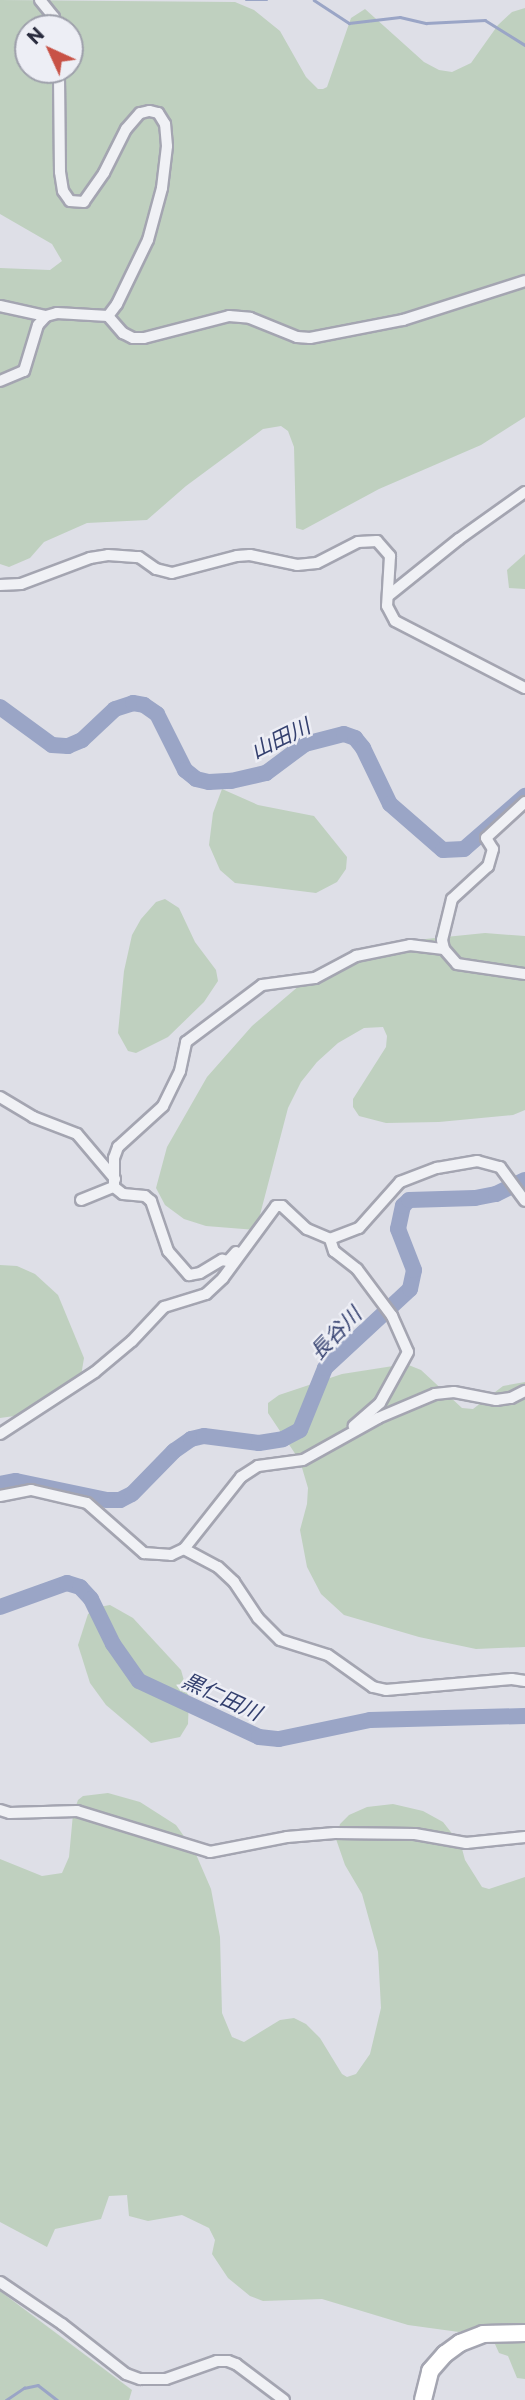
<!DOCTYPE html>
<meta charset="utf-8">
<style>
body{margin:0}
#map{position:relative;width:525px;height:2400px;overflow:hidden;background:#dedfe7;font-family:Commissioner,"Noto Sans JP",sans-serif}
div>[style]{position:absolute}
[style*='--x']{left:calc(var(--x)*1px);top:calc(var(--y)*1px);width:calc(var(--w)*1px);rotate:calc(var(--a)*1deg)}
.green>*{inset:0;background:#bfd0bf}
.stream>*{height:2.5px;margin:-1.25px;padding:0 1.25px;transform-origin:1.25px;border-radius:1.25px;background:#9aa5c6}
.river>*{height:16px;margin:-8px;padding:0 8px;transform-origin:8px;border-radius:8px;background:#9aa5c6}
.roads{filter:drop-shadow(2px 0 #a4a5b1) drop-shadow(-2px 0 #a4a5b1) drop-shadow(0 2px #a4a5b1) drop-shadow(0 -2px #a4a5b1)}
.minor>*{height:10px;margin:-5px;padding:0 5px;transform-origin:5px;border-radius:5px;background:#f0f1f5}
.primary>*{height:16px;margin:-8px;padding:0 8px;transform-origin:8px;border-radius:8px;background:#fff}
span{translate:-50% -50%;white-space:nowrap;text-align:center;line-height:1.15;-webkit-text-stroke:5px #edeef5;paint-order:stroke}
.water-label{font-size:21px;color:#34406f;font-style:italic}
.north{position:absolute;left:14px;top:14px;width:70px;height:70px;box-sizing:border-box;background:#edeef5;border:2px solid #9ea0ab;border-radius:50%;rotate:315deg;font-size:19px;font-weight:700;line-height:28px;text-align:center;color:#282a3d}
.north::after{content:'';display:block;margin:auto;width:24px;height:32px;background:#c85246;clip-path:polygon(50% 0,100% 100%,50% 72%,0 100%)}
</style>
<div id="map">
<div class="green">
<div style="clip-path:polygon(evenodd,0 0,235px 2px,254px 10px,280px 31px,306px 77px,318px 89px,323px 89px,327px 87px,351px 18px,365px 9px,424px 62px,439px 70px,452px 72px,471px 63px,498px 25px,512px 12px,525px 8px,525px 417px,481px 445px,379px 489px,303px 530px,296px 528px,294px 447px,288px 431px,281px 426px,263px 429px,186px 486px,147px 520px,87px 523px,44px 542px,30px 558px,9px 567px,0 564px,0 268px,50px 270px,62px 261px,52px 244px,0 214px,0 0,28px 28px,70px 28px,70px 70px,28px 70px,28px 28px)"></div>
<div style="clip-path:polygon(525px 554px,525px 589px,509px 588px,507px 570px)"></div>
<div style="clip-path:polygon(222px 789px,258px 805px,314px 816px,347px 857px,346px 869px,337px 882px,316px 893px,235px 883px,220px 870px,209px 845px,213px 813px)"></div>
<div style="clip-path:polygon(165px 899px,179px 908px,195px 942px,216px 970px,218px 981px,204px 1002px,168px 1037px,136px 1053px,128px 1051px,118px 1033px,124px 971px,132px 935px,141px 919px,156px 902px)"></div>
<div style="clip-path:polygon(485px 933px,525px 936px,525px 1110px,513px 1115px,439px 1122px,386px 1123px,359px 1116px,353px 1107px,353px 1099px,386px 1047px,387px 1036px,383px 1027px,364px 1028px,338px 1043px,317px 1062px,301px 1082px,288px 1108px,256px 1230px,206px 1226px,184px 1219px,165px 1205px,156px 1188px,167px 1147px,207px 1077px,252px 1026px,300px 985px,339px 958px,406px 941px)"></div>
<div style="clip-path:polygon(0 1265px,17px 1266px,35px 1274px,58px 1295px,84px 1358px,81px 1376px,29px 1414px,0 1418px)"></div>
<div style="clip-path:polygon(406px 1364px,421px 1370px,462px 1408px,473px 1409px,503px 1386px,525px 1382px,525px 1647px,476px 1649px,419px 1637px,344px 1615px,321px 1594px,307px 1567px,300px 1530px,307px 1504px,308px 1488px,300px 1461px,268px 1413px,268px 1403px,279px 1395px,342px 1374px)"></div>
<div style="clip-path:polygon(110px 1605px,133px 1618px,181px 1670px,189px 1698px,188px 1724px,180px 1737px,151px 1743px,106px 1705px,90px 1683px,78px 1645px,88px 1614px,99px 1607px)"></div>
<div style="clip-path:polygon(108px 1793px,140px 1802px,176px 1825px,195px 1852px,211px 1889px,220px 1937px,222px 2013px,232px 2037px,244px 2042px,280px 2020px,294px 2018px,306px 2024px,320px 2038px,342px 2074px,347px 2077px,356px 2074px,370px 2054px,381px 2008px,378px 1952px,362px 1894px,345px 1865px,336px 1839px,340px 1824px,349px 1815px,367px 1807px,393px 1804px,423px 1811px,443px 1822px,461px 1845px,465px 1860px,482px 1887px,489px 1889px,525px 1877px,525px 2379px,517px 2378px,508px 2356px,499px 2353px,486px 2324px,459px 2332px,408px 2325px,322px 2299px,263px 2301px,250px 2296px,228px 2278px,212px 2254px,215px 2240px,209px 2228px,182px 2215px,148px 2221px,129px 2216px,127px 2195px,109px 2196px,101px 2219px,55px 2229px,47px 2247px,0 2222px,0 1859px,42px 1876px,62px 1873px,69px 1857px,73px 1814px,78px 1800px,83px 1796px)"></div>
<div style="clip-path:polygon(0 2291px,132px 2390px,129px 2400px,0 2400px)"></div>
</div>
<div class="stream">
<div style="--x:246;--y:0;--w:21;--a:0"></div>
<div style="--x:314;--y:0;--w:42;--a:33.3"></div>
<div style="--x:349;--y:23;--w:51;--a:-6.7"></div>
<div style="--x:400;--y:17;--w:27;--a:13"></div>
<div style="--x:426;--y:23;--w:59;--a:-2.9"></div>
<div style="--x:485;--y:20;--w:47;--a:32"></div>
<div style="--x:6;--y:2400;--w:22;--a:-34"></div>
<div style="--x:24;--y:2388;--w:14;--a:-12"></div>
<div style="--x:38;--y:2385;--w:24;--a:38"></div>
</div>
<div class="river">
<div style="--x:0;--y:707;--w:64;--a:36.2"></div>
<div style="--x:52;--y:745;--w:16;--a:4"></div>
<div style="--x:68;--y:746;--w:15;--a:-23"></div>
<div style="--x:82;--y:740;--w:45;--a:-43.2"></div>
<div style="--x:115;--y:709;--w:19;--a:-18"></div>
<div style="--x:133;--y:703;--w:11;--a:10"></div>
<div style="--x:144;--y:705;--w:16;--a:35"></div>
<div style="--x:157;--y:714;--w:63;--a:63.4"></div>
<div style="--x:185;--y:770;--w:14;--a:39"></div>
<div style="--x:196;--y:779;--w:13;--a:13"></div>
<div style="--x:209;--y:782;--w:22;--a:-3"></div>
<div style="--x:231;--y:781;--w:36;--a:-13"></div>
<div style="--x:266;--y:773;--w:49;--a:-36.6"></div>
<div style="--x:305;--y:744;--w:40;--a:-14.4"></div>
<div style="--x:344;--y:734;--w:12;--a:20"></div>
<div style="--x:355;--y:738;--w:13;--a:51"></div>
<div style="--x:363;--y:748;--w:62;--a:64.3"></div>
<div style="--x:390;--y:804;--w:70;--a:41"></div>
<div style="--x:443;--y:850;--w:21;--a:-3"></div>
<div style="--x:464;--y:849;--w:81;--a:-41"></div>
<div style="--x:0;--y:1484;--w:16;--a:-11"></div>
<div style="--x:16;--y:1481;--w:93;--a:11.8"></div>
<div style="--x:107;--y:1500;--w:13;--a:0"></div>
<div style="--x:120;--y:1500;--w:13;--a:-27"></div>
<div style="--x:132;--y:1494;--w:60;--a:-45.7"></div>
<div style="--x:174;--y:1451;--w:21;--a:-35"></div>
<div style="--x:191;--y:1439;--w:13;--a:-13"></div>
<div style="--x:204;--y:1436;--w:55;--a:7.3"></div>
<div style="--x:259;--y:1443;--w:24;--a:-9"></div>
<div style="--x:283;--y:1439;--w:19;--a:-28"></div>
<div style="--x:300;--y:1430;--w:67;--a:-68"></div>
<div style="--x:325;--y:1368;--w:116;--a:-42.9"></div>
<div style="--x:410;--y:1289;--w:19;--a:-78"></div>
<div style="--x:414;--y:1270;--w:44;--a:-111.3"></div>
<div style="--x:398;--y:1229;--w:24;--a:-78"></div>
<div style="--x:403;--y:1206;--w:8;--a:-45"></div>
<div style="--x:409;--y:1200;--w:66;--a:-1.7"></div>
<div style="--x:475;--y:1198;--w:21;--a:-11"></div>
<div style="--x:496;--y:1194;--w:32;--a:-26"></div>
<div style="--x:0;--y:1607;--w:71;--a:-19.7"></div>
<div style="--x:67;--y:1583;--w:14;--a:17"></div>
<div style="--x:80;--y:1587;--w:16;--a:47"></div>
<div style="--x:91;--y:1599;--w:50;--a:63.9"></div>
<div style="--x:113;--y:1644;--w:45;--a:54.9"></div>
<div style="--x:139;--y:1681;--w:132;--a:25"></div>
<div style="--x:259;--y:1737;--w:20;--a:6"></div>
<div style="--x:279;--y:1739;--w:93;--a:-11.8"></div>
<div style="--x:370;--y:1720;--w:155;--a:-1.5"></div>
</div>
<div class="roads">
<div class="minor">
<div style="--x:40;--y:0;--w:22;--a:51"></div>
<div style="--x:54;--y:17;--w:11;--a:80"></div>
<div style="--x:0;--y:306;--w:47;--a:12.3"></div>
<div style="--x:46;--y:316;--w:11;--a:-15"></div>
<div style="--x:57;--y:313;--w:51;--a:3.4"></div>
<div style="--x:108;--y:316;--w:15;--a:-53"></div>
<div style="--x:117;--y:304;--w:71;--a:-64.2"></div>
<div style="--x:148;--y:240;--w:54;--a:-74.9"></div>
<div style="--x:162;--y:188;--w:42;--a:-83.2"></div>
<div style="--x:167;--y:146;--w:22;--a:-95"></div>
<div style="--x:165;--y:124;--w:13;--a:-122"></div>
<div style="--x:158;--y:113;--w:9;--a:-167"></div>
<div style="--x:149;--y:111;--w:9;--a:167"></div>
<div style="--x:140;--y:113;--w:21;--a:131"></div>
<div style="--x:126;--y:129;--w:49;--a:116.6"></div>
<div style="--x:104;--y:173;--w:35;--a:125"></div>
<div style="--x:84;--y:202;--w:14;--a:-176"></div>
<div style="--x:70;--y:201;--w:12;--a:-125"></div>
<div style="--x:63;--y:191;--w:19;--a:-99"></div>
<div style="--x:60;--y:172;--w:102;--a:-90.6"></div>
<div style="--x:108;--y:316;--w:23;--a:49"></div>
<div style="--x:123;--y:333;--w:11;--a:27"></div>
<div style="--x:133;--y:338;--w:11;--a:0"></div>
<div style="--x:144;--y:338;--w:88;--a:-14.5"></div>
<div style="--x:229;--y:316;--w:21;--a:5"></div>
<div style="--x:250;--y:318;--w:51;--a:22"></div>
<div style="--x:297;--y:337;--w:13;--a:4"></div>
<div style="--x:310;--y:338;--w:95;--a:-11"></div>
<div style="--x:403;--y:320;--w:128;--a:-17.7"></div>
<div style="--x:0;--y:381;--w:26;--a:-23"></div>
<div style="--x:24;--y:371;--w:48;--a:-73.1"></div>
<div style="--x:38;--y:325;--w:12;--a:-48"></div>
<div style="--x:0;--y:585;--w:21;--a:-3"></div>
<div style="--x:21;--y:584;--w:74;--a:-20.6"></div>
<div style="--x:90;--y:558;--w:18;--a:-9"></div>
<div style="--x:108;--y:555;--w:31;--a:4"></div>
<div style="--x:139;--y:557;--w:21;--a:35"></div>
<div style="--x:156;--y:569;--w:16;--a:14"></div>
<div style="--x:172;--y:573;--w:67;--a:-14.7"></div>
<div style="--x:237;--y:556;--w:13;--a:-4"></div>
<div style="--x:250;--y:555;--w:48;--a:12"></div>
<div style="--x:297;--y:565;--w:20;--a:-6"></div>
<div style="--x:317;--y:563;--w:46;--a:-27.1"></div>
<div style="--x:358;--y:542;--w:19;--a:-3"></div>
<div style="--x:377;--y:541;--w:20;--a:49"></div>
<div style="--x:390;--y:556;--w:50;--a:93.4"></div>
<div style="--x:387;--y:606;--w:17;--a:62"></div>
<div style="--x:395;--y:621;--w:146;--a:27.3"></div>
<div style="--x:388;--y:596;--w:91;--a:-38.8"></div>
<div style="--x:459;--y:539;--w:81;--a:-35.5"></div>
<div style="--x:525;--y:802;--w:53;--a:137.3"></div>
<div style="--x:486;--y:838;--w:13;--a:58"></div>
<div style="--x:493;--y:849;--w:18;--a:106"></div>
<div style="--x:488;--y:866;--w:49;--a:137.5"></div>
<div style="--x:452;--y:899;--w:42;--a:103.7"></div>
<div style="--x:442;--y:940;--w:9;--a:77"></div>
<div style="--x:444;--y:949;--w:20;--a:49"></div>
<div style="--x:457;--y:964;--w:69;--a:8.4"></div>
<div style="--x:0;--y:1097;--w:39;--a:31"></div>
<div style="--x:33;--y:1117;--w:47;--a:21.1"></div>
<div style="--x:77;--y:1134;--w:59;--a:49.8"></div>
<div style="--x:114;--y:1187;--w:11;--a:38"></div>
<div style="--x:123;--y:1194;--w:22;--a:5"></div>
<div style="--x:145;--y:1196;--w:8;--a:40"></div>
<div style="--x:151;--y:1201;--w:53;--a:71.2"></div>
<div style="--x:168;--y:1251;--w:32;--a:49"></div>
<div style="--x:189;--y:1275;--w:11;--a:-10"></div>
<div style="--x:200;--y:1273;--w:26;--a:-31"></div>
<div style="--x:222;--y:1260;--w:6;--a:9"></div>
<div style="--x:228;--y:1261;--w:12;--a:-48"></div>
<div style="--x:81;--y:1200;--w:35;--a:-22"></div>
<div style="--x:114;--y:1187;--w:29;--a:-90"></div>
<div style="--x:114;--y:1158;--w:12;--a:-70"></div>
<div style="--x:118;--y:1147;--w:61;--a:-42.3"></div>
<div style="--x:163;--y:1106;--w:39;--a:-64"></div>
<div style="--x:180;--y:1071;--w:30;--a:-78"></div>
<div style="--x:186;--y:1042;--w:95;--a:-36.9"></div>
<div style="--x:262;--y:985;--w:53;--a:-7.5"></div>
<div style="--x:315;--y:978;--w:47;--a:-28.2"></div>
<div style="--x:356;--y:956;--w:55;--a:-11.5"></div>
<div style="--x:410;--y:945;--w:34;--a:7"></div>
<div style="--x:330;--y:1239;--w:13;--a:72"></div>
<div style="--x:334;--y:1251;--w:29;--a:38"></div>
<div style="--x:357;--y:1269;--w:59;--a:53.3"></div>
<div style="--x:392;--y:1316;--w:39;--a:66"></div>
<div style="--x:408;--y:1352;--w:58;--a:118.8"></div>
<div style="--x:380;--y:1403;--w:35;--a:139"></div>
<div style="--x:0;--y:1434;--w:113;--a:-33.1"></div>
<div style="--x:95;--y:1372;--w:48;--a:-40"></div>
<div style="--x:132;--y:1341;--w:47;--a:-46.7"></div>
<div style="--x:164;--y:1307;--w:44;--a:-17.2"></div>
<div style="--x:206;--y:1294;--w:23;--a:-43"></div>
<div style="--x:223;--y:1278;--w:89;--a:-53.6"></div>
<div style="--x:276;--y:1206;--w:6;--a:0"></div>
<div style="--x:282;--y:1206;--w:34;--a:43"></div>
<div style="--x:307;--y:1229;--w:25;--a:23"></div>
<div style="--x:330;--y:1239;--w:31;--a:-21"></div>
<div style="--x:359;--y:1228;--w:62;--a:-48.3"></div>
<div style="--x:400;--y:1182;--w:40;--a:-21"></div>
<div style="--x:437;--y:1168;--w:41;--a:-9.9"></div>
<div style="--x:477;--y:1161;--w:24;--a:15"></div>
<div style="--x:500;--y:1167;--w:42;--a:53.7"></div>
<div style="--x:0;--y:1496;--w:32;--a:-11"></div>
<div style="--x:31;--y:1490;--w:57;--a:13.1"></div>
<div style="--x:87;--y:1503;--w:76;--a:41.3"></div>
<div style="--x:144;--y:1553;--w:27;--a:4"></div>
<div style="--x:171;--y:1555;--w:14;--a:-25"></div>
<div style="--x:184;--y:1549;--w:92;--a:-51.6"></div>
<div style="--x:241;--y:1477;--w:20;--a:-33"></div>
<div style="--x:258;--y:1466;--w:45;--a:-7.6"></div>
<div style="--x:303;--y:1460;--w:86;--a:-29.2"></div>
<div style="--x:378;--y:1418;--w:62;--a:-22.8"></div>
<div style="--x:435;--y:1394;--w:19;--a:-6"></div>
<div style="--x:454;--y:1392;--w:43;--a:10.8"></div>
<div style="--x:496;--y:1400;--w:15;--a:-8"></div>
<div style="--x:511;--y:1398;--w:16;--a:-27"></div>
<div style="--x:184;--y:1549;--w:38;--a:28"></div>
<div style="--x:218;--y:1567;--w:22;--a:43"></div>
<div style="--x:234;--y:1582;--w:43;--a:56.3"></div>
<div style="--x:258;--y:1618;--w:31;--a:45"></div>
<div style="--x:280;--y:1640;--w:50;--a:17.4"></div>
<div style="--x:328;--y:1655;--w:55;--a:35.4"></div>
<div style="--x:373;--y:1687;--w:13;--a:13"></div>
<div style="--x:386;--y:1690;--w:126;--a:-5"></div>
<div style="--x:512;--y:1679;--w:13;--a:9"></div>
<div style="--x:0;--y:1810;--w:10;--a:17"></div>
<div style="--x:10;--y:1813;--w:67;--a:-1.7"></div>
<div style="--x:77;--y:1811;--w:139;--a:17.1"></div>
<div style="--x:210;--y:1852;--w:78;--a:-11"></div>
<div style="--x:287;--y:1837;--w:48;--a:-4.8"></div>
<div style="--x:335;--y:1833;--w:80;--a:0.7"></div>
<div style="--x:415;--y:1834;--w:52;--a:10"></div>
<div style="--x:466;--y:1843;--w:59;--a:-5.8"></div>
<div style="--x:0;--y:2282;--w:75;--a:34.1"></div>
<div style="--x:62;--y:2324;--w:81;--a:38"></div>
<div style="--x:126;--y:2374;--w:15;--a:20"></div>
<div style="--x:140;--y:2379;--w:26;--a:0"></div>
<div style="--x:166;--y:2379;--w:54;--a:-19.4"></div>
<div style="--x:217;--y:2361;--w:11;--a:0"></div>
<div style="--x:228;--y:2361;--w:9;--a:21"></div>
<div style="--x:236;--y:2364;--w:60;--a:36.9"></div>
</div>
<div class="primary">
<div style="--x:423;--y:2400;--w:30;--a:-76"></div>
<div style="--x:430;--y:2371;--w:23;--a:-49"></div>
<div style="--x:445;--y:2354;--w:19;--a:-36"></div>
<div style="--x:460;--y:2343;--w:25;--a:-21"></div>
<div style="--x:483;--y:2334;--w:42;--a:-1.4"></div>
</div>
</div>
<div class="water-label">
<span style="left:280px;top:738px;rotate:-26deg">山田川</span>
<span style="left:335px;top:1333px;rotate:-46deg">長谷川</span>
<span style="left:222px;top:1696px;rotate:25deg">黒仁田川</span>
</div>
<div class="north">N</div>
</div>
